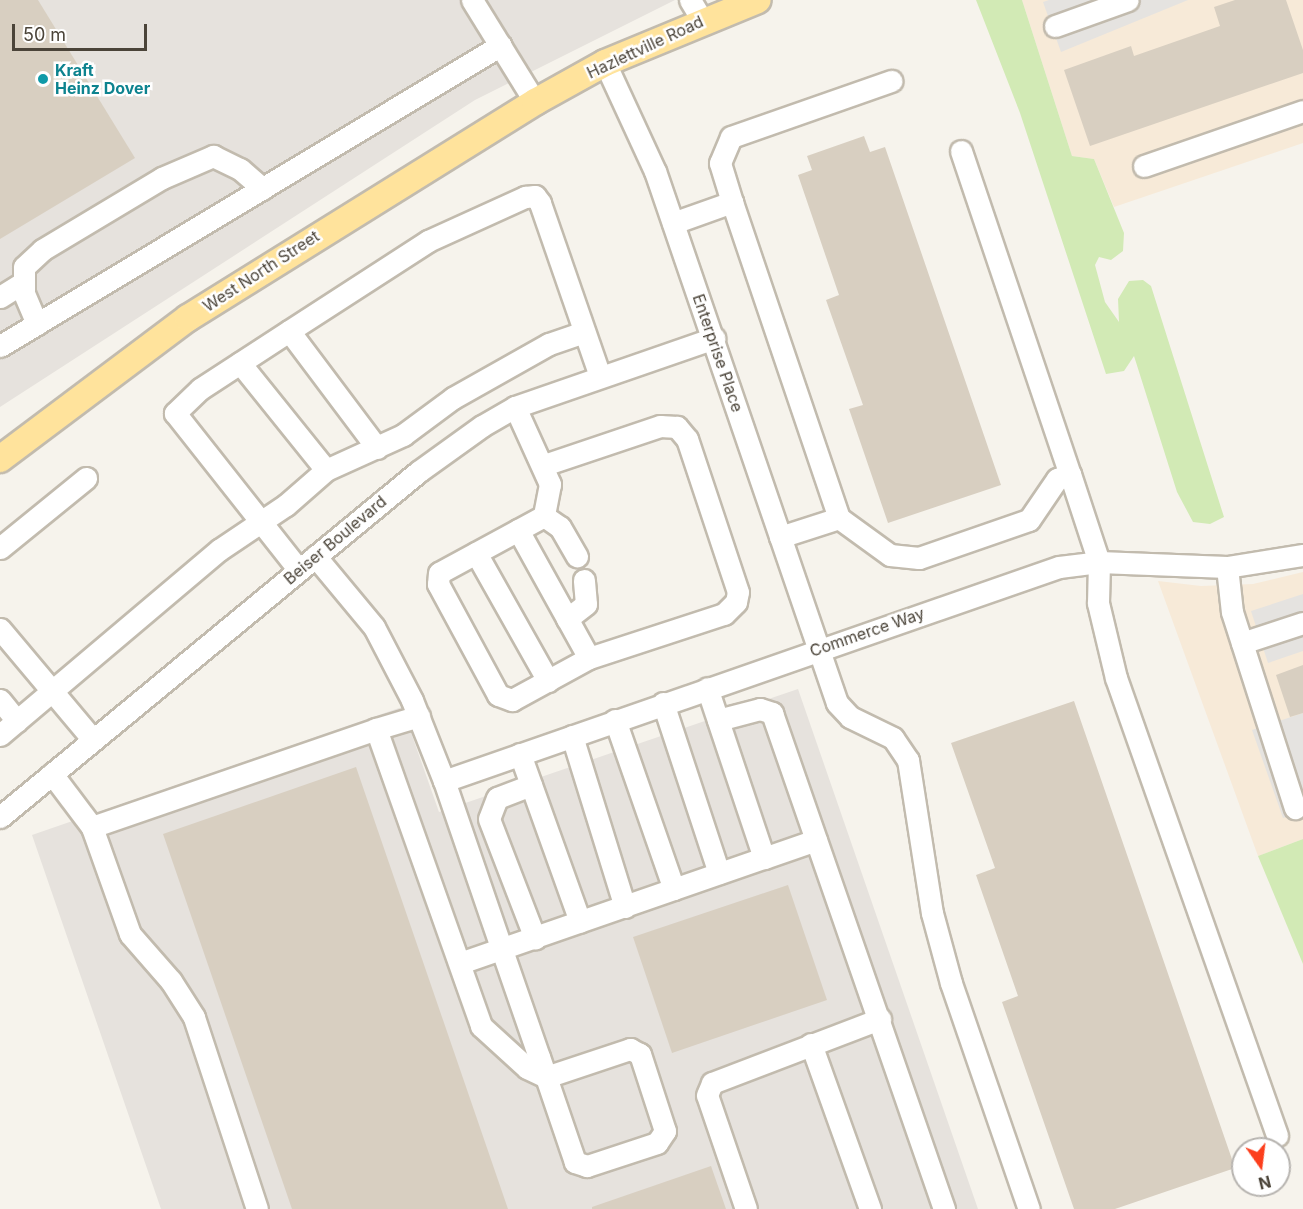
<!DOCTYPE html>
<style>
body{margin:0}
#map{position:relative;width:1303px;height:1209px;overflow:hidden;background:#f6f3ec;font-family:Inter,sans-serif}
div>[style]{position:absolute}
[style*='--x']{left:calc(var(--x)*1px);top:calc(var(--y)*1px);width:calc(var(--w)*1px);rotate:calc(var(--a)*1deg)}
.commercial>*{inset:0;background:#f7ead8}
.industrial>*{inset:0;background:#e6e2dd}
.green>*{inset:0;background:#d2eab5}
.parking>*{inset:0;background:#e5e3e0}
.building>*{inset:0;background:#d8cfc1}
.roads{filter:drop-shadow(2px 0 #c2bbae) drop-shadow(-2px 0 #c2bbae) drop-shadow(0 2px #c2bbae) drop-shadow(0 -2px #c2bbae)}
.minor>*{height:21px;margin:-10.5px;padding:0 10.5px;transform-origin:10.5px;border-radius:10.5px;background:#fff}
.major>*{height:26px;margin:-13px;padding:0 13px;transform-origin:13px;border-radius:13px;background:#ffe39c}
.dots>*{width:16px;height:16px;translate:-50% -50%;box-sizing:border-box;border:3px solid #fff;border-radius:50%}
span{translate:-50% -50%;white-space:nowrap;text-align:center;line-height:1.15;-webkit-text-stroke:5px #fff;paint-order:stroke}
.street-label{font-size:16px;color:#4b4439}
.culture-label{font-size:16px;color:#0d838f;font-weight:700}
.left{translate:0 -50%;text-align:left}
.north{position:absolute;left:1231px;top:1137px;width:60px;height:60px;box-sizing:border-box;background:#fff;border:2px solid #b7b4b0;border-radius:50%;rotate:166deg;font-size:16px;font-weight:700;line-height:24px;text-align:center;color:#4b4439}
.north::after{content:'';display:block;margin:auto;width:21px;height:27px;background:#fc3f1d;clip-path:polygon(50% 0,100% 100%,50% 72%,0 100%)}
.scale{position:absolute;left:12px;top:24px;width:135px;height:27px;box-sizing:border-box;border:3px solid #4b4439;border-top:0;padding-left:8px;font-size:18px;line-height:21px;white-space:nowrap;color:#4b4439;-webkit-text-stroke:4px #fff;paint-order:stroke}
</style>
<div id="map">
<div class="commercial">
<div style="clip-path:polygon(1022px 0,1303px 0,1303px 143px,1114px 207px,1094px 159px,1072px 156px)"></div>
<div style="clip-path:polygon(1303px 572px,1303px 839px,1258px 856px,1158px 581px,1201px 586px,1253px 584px)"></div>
</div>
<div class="industrial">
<div style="clip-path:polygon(0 0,675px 0,475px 100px,0 407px)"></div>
<div style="clip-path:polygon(798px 689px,978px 1209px,161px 1209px,32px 835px,402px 707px,439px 812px)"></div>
</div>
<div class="green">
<div style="clip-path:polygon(976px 0,1022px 0,1072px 156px,1094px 159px,1124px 233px,1123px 251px,1111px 260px,1099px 257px,1095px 265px,1105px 302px,1119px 322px,1118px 299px,1129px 281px,1143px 280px,1151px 286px,1224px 517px,1210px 524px,1193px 522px,1177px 492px,1134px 356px,1124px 371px,1106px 374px,1020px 113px)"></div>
<div style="clip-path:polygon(1303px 839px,1303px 964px,1258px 856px)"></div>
</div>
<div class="parking">
<div style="clip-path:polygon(1049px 0,1188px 0,1061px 52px,1043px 2px)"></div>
<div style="clip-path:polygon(1303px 594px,1303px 651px,1268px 663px,1251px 611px)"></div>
<div style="clip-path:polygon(1303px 713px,1303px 812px,1283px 818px,1252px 730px)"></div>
</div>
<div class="building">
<div style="clip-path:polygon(0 0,38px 0,135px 158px,0 239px)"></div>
<div style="clip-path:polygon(1235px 0,1286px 0,1303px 50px,1303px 73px,1090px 146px,1064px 70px,1131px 46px,1134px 56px,1220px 26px,1214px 7px)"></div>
<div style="clip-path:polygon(864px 136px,870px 152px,885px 147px,1001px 485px,888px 523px,849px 409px,863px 405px,826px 300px,839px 295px,798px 175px,812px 170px,807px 156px)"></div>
<div style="clip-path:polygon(1303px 665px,1303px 713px,1290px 717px,1276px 675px)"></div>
<div style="clip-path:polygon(1074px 701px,1235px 1168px,1115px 1209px,1074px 1209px,1002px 1002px,1018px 996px,976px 875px,995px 868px,951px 743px)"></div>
<div style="clip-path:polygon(356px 767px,508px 1209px,292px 1209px,163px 834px)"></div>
<div style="clip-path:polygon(788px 885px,827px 1000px,672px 1053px,633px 937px)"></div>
<div style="clip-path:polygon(711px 1166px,726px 1209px,592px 1209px,592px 1207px)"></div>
</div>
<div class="roads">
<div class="minor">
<div style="--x:472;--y:0;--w:120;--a:58.3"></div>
<div style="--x:690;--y:0;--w:23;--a:59"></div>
<div style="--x:1055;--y:26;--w:77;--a:-19.6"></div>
<div style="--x:605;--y:63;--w:119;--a:65.2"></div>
<div style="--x:655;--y:171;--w:562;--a:71.11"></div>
<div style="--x:837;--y:703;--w:19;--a:47"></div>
<div style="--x:850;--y:717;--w:48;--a:26"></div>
<div style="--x:893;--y:738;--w:27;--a:56"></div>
<div style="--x:908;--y:760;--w:155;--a:81.1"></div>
<div style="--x:932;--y:913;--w:73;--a:74.8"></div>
<div style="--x:951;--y:983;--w:239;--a:71"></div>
<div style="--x:961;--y:151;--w:341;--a:71.4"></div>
<div style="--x:1144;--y:166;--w:168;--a:-19.1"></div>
<div style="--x:732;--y:202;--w:41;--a:-107.1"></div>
<div style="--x:720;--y:163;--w:28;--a:-67"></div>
<div style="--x:731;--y:137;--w:170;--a:-19.3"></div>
<div style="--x:673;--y:223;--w:63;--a:-19.6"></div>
<div style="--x:732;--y:202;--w:334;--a:71.3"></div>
<div style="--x:839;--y:518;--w:62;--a:162.1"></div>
<div style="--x:0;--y:297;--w:28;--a:-32"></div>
<div style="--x:37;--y:324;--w:34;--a:-113"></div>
<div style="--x:24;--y:293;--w:26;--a:-90"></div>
<div style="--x:24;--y:267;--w:25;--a:-43"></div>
<div style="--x:42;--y:250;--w:140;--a:-31"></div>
<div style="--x:162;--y:178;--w:56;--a:-23.3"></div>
<div style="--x:213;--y:156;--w:30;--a:26"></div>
<div style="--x:240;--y:169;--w:30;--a:41"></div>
<div style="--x:289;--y:331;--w:106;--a:146.9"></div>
<div style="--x:200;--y:389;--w:35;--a:136"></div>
<div style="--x:175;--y:413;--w:200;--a:51.7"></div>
<div style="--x:0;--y:346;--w:584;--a:-31"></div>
<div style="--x:240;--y:363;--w:137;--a:51.2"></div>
<div style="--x:515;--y:407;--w:85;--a:65.6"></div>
<div style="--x:550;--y:484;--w:33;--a:101"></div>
<div style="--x:544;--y:516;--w:119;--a:151.5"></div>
<div style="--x:439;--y:573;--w:11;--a:95"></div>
<div style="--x:438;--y:584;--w:126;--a:61.6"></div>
<div style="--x:498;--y:695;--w:15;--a:20"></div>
<div style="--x:512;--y:700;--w:88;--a:-28.6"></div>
<div style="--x:589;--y:658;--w:142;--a:-18.1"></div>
<div style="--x:724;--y:614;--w:17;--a:-45"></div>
<div style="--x:736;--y:602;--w:10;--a:-79"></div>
<div style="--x:738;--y:592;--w:161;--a:-108.4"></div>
<div style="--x:687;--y:439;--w:16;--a:-130"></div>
<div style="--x:677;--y:427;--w:17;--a:-177"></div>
<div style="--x:660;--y:426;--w:122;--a:161.4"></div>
<div style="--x:377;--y:448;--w:146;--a:-126.9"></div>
<div style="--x:289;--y:331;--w:166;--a:-32.9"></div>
<div style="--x:428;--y:241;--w:107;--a:-24.4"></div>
<div style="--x:525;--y:197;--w:10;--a:-6"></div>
<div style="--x:535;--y:196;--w:9;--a:54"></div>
<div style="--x:540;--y:203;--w:183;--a:70.9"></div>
<div style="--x:544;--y:516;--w:19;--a:35"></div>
<div style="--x:560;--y:527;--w:34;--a:60"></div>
<div style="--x:839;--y:518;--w:63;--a:36"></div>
<div style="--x:890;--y:555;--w:29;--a:6"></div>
<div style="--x:919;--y:558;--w:116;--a:-19.1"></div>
<div style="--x:1029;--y:520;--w:50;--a:-55.7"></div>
<div style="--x:1057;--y:479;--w:14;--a:-21"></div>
<div style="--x:1070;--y:474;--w:93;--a:71.8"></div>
<div style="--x:1099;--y:562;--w:41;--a:91.4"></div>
<div style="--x:1098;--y:603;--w:77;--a:76.5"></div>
<div style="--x:1116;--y:678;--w:485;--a:70.6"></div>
<div style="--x:518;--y:530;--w:146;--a:61"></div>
<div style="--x:0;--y:548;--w:111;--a:-39.1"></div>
<div style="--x:476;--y:553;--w:147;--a:60.6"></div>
<div style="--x:1227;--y:567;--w:45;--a:83.7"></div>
<div style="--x:1232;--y:612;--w:206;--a:72.2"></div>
<div style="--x:567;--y:619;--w:24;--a:-38"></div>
<div style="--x:586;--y:604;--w:24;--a:-95"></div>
<div style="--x:0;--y:629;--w:145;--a:50"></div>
<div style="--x:1242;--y:643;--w:64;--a:-18.2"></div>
<div style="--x:0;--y:700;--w:27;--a:51"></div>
<div style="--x:663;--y:703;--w:179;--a:71.8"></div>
<div style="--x:615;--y:720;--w:179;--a:70.8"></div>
<div style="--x:718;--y:720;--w:43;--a:-14.7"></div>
<div style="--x:760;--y:709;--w:13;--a:18"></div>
<div style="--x:772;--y:713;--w:525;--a:70.87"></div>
<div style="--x:376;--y:729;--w:45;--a:-16.8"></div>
<div style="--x:0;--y:735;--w:287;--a:-40.2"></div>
<div style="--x:219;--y:550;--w:81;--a:-33.9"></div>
<div style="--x:286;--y:505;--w:53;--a:-41.2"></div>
<div style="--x:326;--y:470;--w:85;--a:-24.4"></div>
<div style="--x:403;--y:435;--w:62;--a:-36.5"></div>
<div style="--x:453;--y:398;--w:110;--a:-29.4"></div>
<div style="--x:549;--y:344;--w:37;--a:-19"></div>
<div style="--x:572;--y:736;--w:179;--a:72.8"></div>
<div style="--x:520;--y:754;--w:178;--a:70.3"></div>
<div style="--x:52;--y:774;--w:66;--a:53"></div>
<div style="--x:444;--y:781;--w:651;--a:-19.19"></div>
<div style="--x:1059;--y:567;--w:40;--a:-7.1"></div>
<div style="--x:1099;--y:562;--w:128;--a:2.2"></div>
<div style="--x:1227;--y:567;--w:77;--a:-9"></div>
<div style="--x:531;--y:785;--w:36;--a:159"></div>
<div style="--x:497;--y:798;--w:22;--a:111"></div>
<div style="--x:489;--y:819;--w:128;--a:68.9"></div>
<div style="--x:0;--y:817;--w:542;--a:-39.53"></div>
<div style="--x:418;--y:472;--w:79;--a:-35.7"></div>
<div style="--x:482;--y:426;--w:38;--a:-30"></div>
<div style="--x:515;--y:407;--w:211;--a:-19.1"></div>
<div style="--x:764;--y:858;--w:55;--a:-19.1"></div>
<div style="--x:460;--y:963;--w:322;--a:-19.1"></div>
<div style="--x:764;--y:858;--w:179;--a:-108.5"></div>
<div style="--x:811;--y:1044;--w:175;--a:70.3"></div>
<div style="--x:257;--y:1209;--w:202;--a:-108.2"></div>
<div style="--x:194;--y:1017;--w:43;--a:-122.6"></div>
<div style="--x:171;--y:981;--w:62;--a:-131.1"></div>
<div style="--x:130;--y:934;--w:114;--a:-109.6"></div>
<div style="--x:92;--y:827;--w:300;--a:-19"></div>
<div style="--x:376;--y:729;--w:315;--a:70.5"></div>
<div style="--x:481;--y:1026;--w:62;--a:42.4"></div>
<div style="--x:527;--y:1068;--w:21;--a:25"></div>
<div style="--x:546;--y:1077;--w:89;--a:-18.4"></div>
<div style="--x:630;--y:1049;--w:11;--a:27"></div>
<div style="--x:640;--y:1054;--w:81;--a:72"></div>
<div style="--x:665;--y:1131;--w:14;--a:124"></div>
<div style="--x:657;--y:1143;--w:74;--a:161.8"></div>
<div style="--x:587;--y:1166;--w:13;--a:-162"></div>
<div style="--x:575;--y:1162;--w:90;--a:-108.8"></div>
<div style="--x:546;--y:1077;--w:21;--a:-109"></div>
<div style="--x:539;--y:1057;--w:113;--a:-109.1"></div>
<div style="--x:502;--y:950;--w:179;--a:-108.9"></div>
<div style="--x:444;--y:781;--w:87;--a:-111.6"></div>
<div style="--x:412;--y:700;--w:82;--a:-117.5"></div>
<div style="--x:374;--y:627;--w:92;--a:-129.7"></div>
<div style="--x:746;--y:1209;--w:120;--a:-108.9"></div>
<div style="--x:707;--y:1095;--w:13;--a:-67"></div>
<div style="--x:712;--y:1083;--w:180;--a:-20.9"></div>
</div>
<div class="major">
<div style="--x:0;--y:459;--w:235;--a:-36.9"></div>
<div style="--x:188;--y:318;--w:409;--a:-31.9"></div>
<div style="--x:535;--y:102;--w:80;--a:-29.1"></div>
<div style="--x:605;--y:63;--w:165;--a:-22.4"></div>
</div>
</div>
<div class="dots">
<div style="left:43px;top:79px;background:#0f9aa8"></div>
</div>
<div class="street-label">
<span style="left:645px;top:47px;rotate:-25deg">Hazlettville Road</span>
<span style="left:261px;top:271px;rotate:-33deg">West North Street</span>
<span style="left:718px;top:353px;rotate:71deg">Enterprise Place</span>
<span style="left:335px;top:540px;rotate:-40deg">Beiser Boulevard</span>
<span style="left:867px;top:632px;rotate:-19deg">Commerce Way</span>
</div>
<div class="culture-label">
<span class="left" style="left:55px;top:79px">Kraft<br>Heinz Dover</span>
</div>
<div class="north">N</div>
<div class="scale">50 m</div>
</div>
